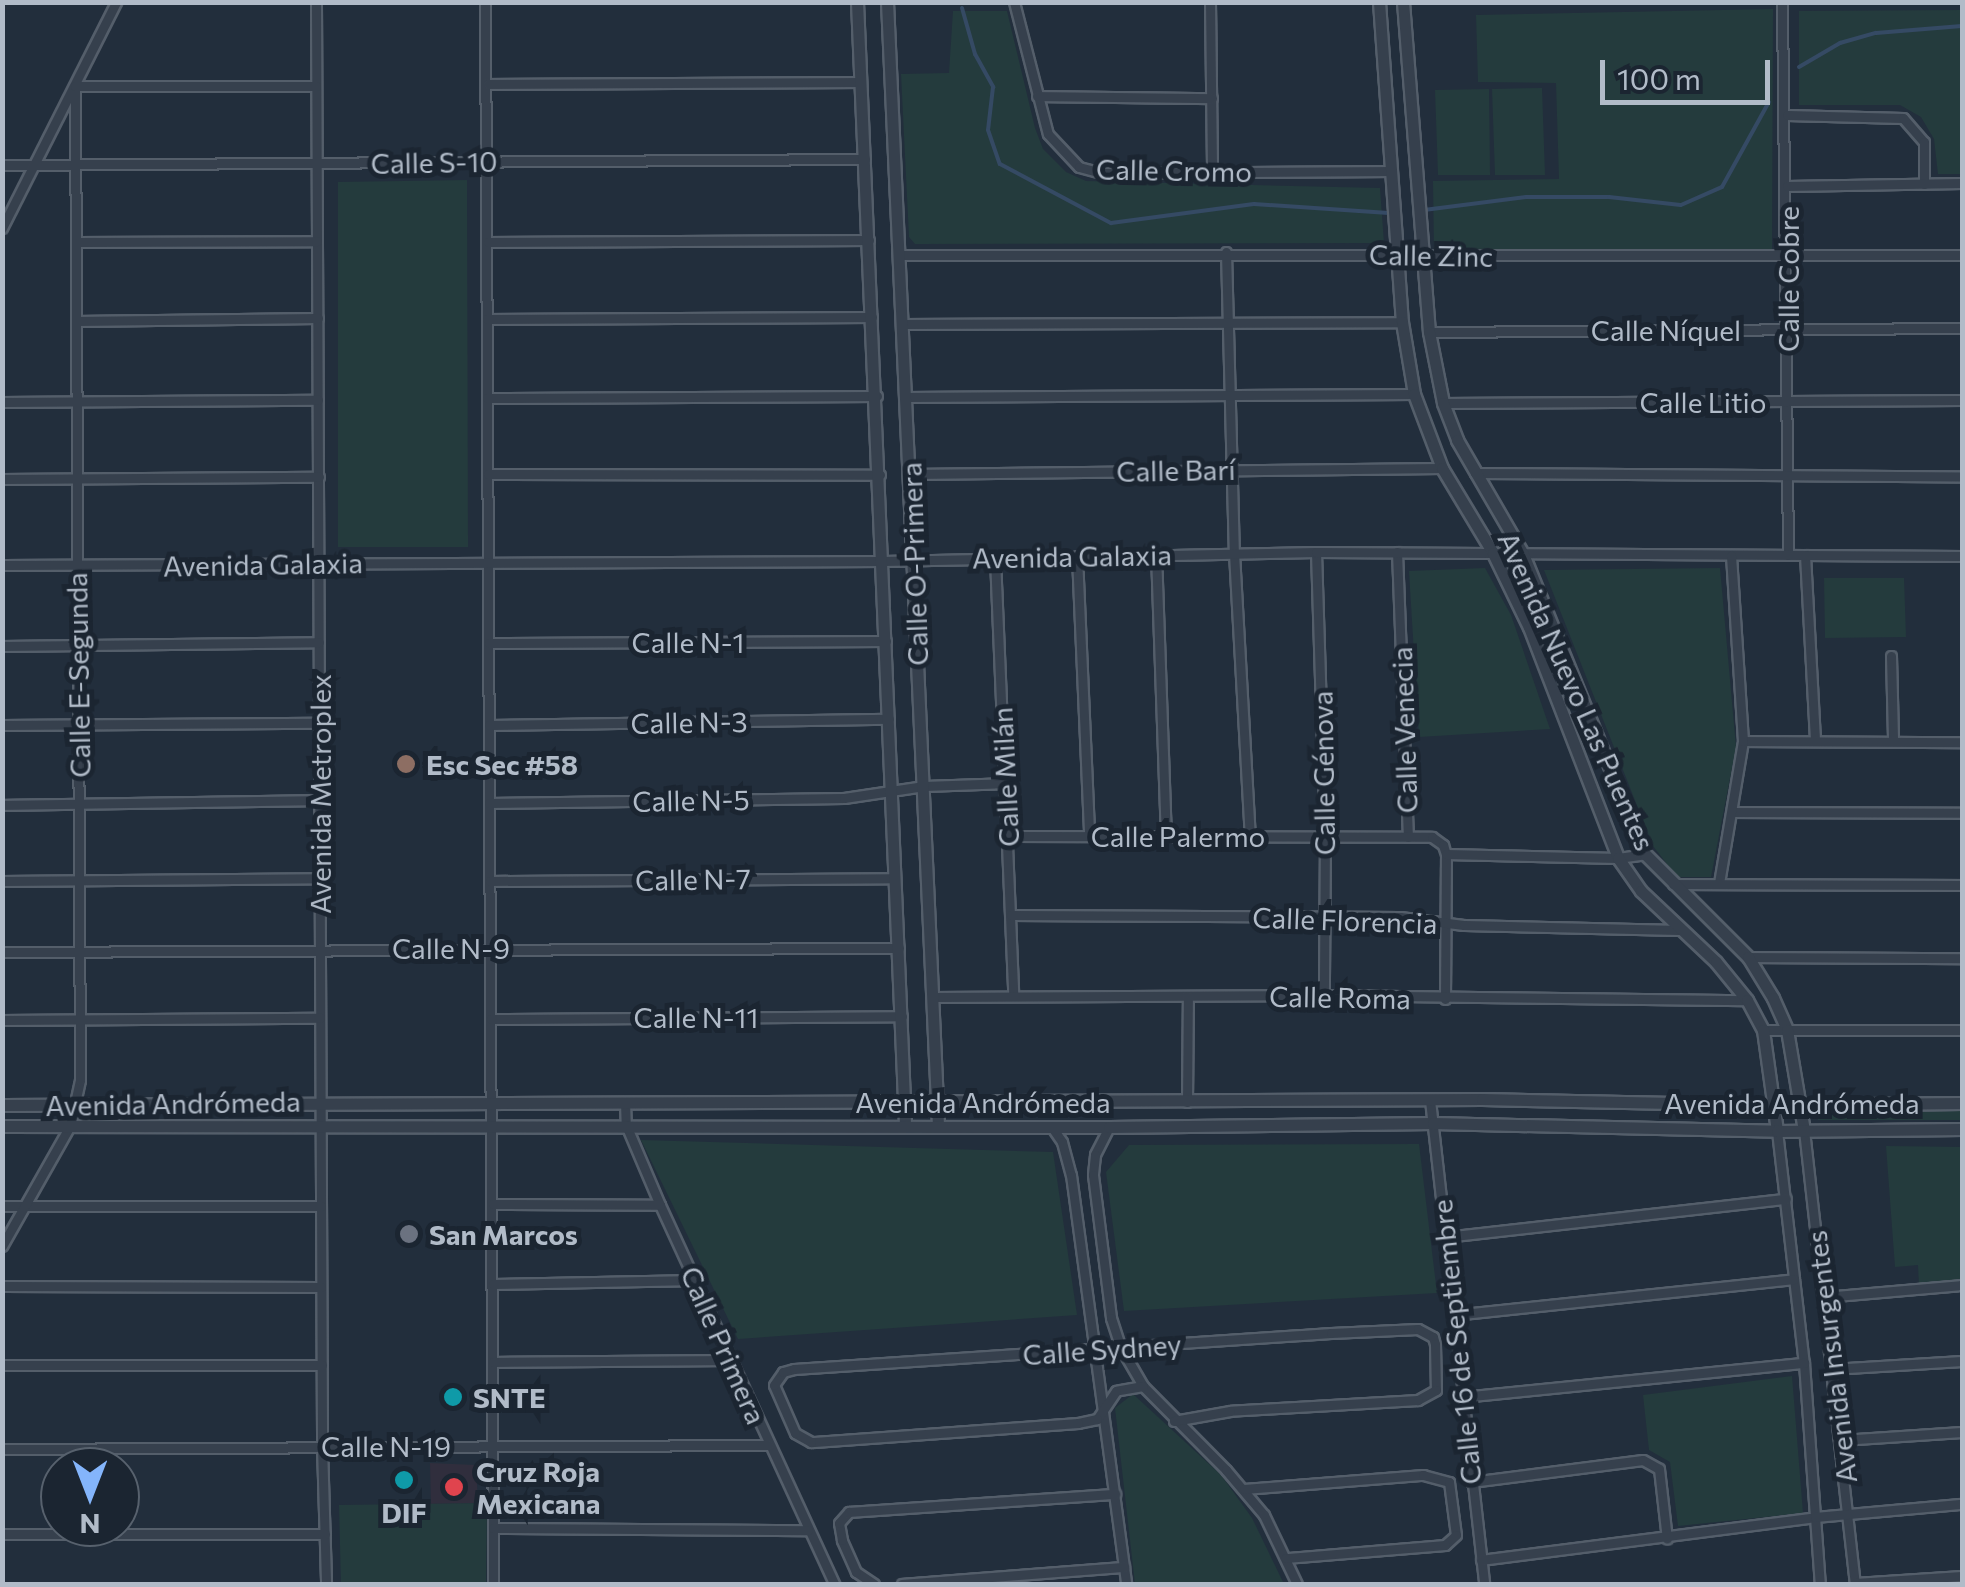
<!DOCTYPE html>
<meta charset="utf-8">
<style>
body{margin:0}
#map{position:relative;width:1965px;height:1587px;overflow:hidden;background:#222e3c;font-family:Commissioner,sans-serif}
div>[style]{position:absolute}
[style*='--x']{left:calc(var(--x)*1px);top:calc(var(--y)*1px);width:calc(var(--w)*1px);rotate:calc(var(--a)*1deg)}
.medical>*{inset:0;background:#302e3d}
.green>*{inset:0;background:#243b3d}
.stream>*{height:4px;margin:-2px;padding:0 2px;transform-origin:2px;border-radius:2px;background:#354a64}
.roads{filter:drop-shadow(2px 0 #545e6a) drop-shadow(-2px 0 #545e6a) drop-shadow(0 2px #545e6a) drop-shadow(0 -2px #545e6a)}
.minor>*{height:9px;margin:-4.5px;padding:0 4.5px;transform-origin:4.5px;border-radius:4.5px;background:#36404d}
.tertiary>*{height:11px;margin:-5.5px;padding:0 5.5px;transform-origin:5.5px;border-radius:5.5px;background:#36404d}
.dots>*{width:28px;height:28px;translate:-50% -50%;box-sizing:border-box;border:5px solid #1b2531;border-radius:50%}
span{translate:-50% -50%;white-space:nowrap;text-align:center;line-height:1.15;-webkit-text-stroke:10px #1b2531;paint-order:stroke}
.street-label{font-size:28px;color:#b1bbc8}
.poi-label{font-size:28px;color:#b1bbc8;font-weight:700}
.left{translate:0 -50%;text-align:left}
.frame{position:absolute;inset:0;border:5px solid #b1bbc8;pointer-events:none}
.north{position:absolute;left:40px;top:1447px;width:100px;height:100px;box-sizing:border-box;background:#1b2531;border:2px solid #57616d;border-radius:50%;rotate:180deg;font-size:28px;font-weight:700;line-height:40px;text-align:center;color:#b1bbc8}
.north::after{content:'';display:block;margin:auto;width:35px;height:45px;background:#84b5fb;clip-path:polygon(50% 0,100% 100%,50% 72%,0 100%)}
.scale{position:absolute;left:1600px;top:60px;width:170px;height:45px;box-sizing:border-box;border:5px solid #b1bbc8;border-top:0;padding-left:12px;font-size:30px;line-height:35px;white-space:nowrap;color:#b1bbc8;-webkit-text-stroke:8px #1b2531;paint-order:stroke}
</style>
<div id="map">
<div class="medical">
<div style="clip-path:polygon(430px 1463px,476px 1465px,478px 1503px,431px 1504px)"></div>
</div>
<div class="green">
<div style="clip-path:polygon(1773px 9px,1772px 250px,1434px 253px,1433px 181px,1559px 179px,1556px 83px,1478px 82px,1476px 15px)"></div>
<div style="clip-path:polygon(1962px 10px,1962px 174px,1938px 174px,1934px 139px,1921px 117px,1900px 105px,1799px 105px,1799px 11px)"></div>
<div style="clip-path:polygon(953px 11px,1007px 11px,1035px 128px,1043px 149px,1066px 172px,1086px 181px,1380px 188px,1384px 243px,915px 244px,909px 237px,901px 74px,949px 73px)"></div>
<div style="clip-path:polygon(1542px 88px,1545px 175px,1495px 175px,1492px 89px)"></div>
<div style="clip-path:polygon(1489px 89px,1490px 175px,1438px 175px,1435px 90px)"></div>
<div style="clip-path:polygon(467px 180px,468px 547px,338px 547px,338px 182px)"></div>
<div style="clip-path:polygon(1485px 568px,1511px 615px,1550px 729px,1419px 737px,1409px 571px)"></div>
<div style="clip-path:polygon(1720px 568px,1736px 747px,1711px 877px,1677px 877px,1653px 846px,1544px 570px)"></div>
<div style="clip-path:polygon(1824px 578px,1904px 578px,1906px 637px,1825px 638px)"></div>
<div style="clip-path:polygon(1962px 1109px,1962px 1120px,1818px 1120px,1818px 1110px)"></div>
<div style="clip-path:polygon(641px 1140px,1053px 1152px,1077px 1315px,738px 1339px)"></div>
<div style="clip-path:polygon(1419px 1144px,1437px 1293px,1124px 1311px,1106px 1172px,1129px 1145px)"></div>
<div style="clip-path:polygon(1886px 1146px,1962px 1147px,1962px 1282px,1919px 1286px,1918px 1265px,1895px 1267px)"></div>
<div style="clip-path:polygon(1792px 1376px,1803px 1513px,1678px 1526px,1670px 1462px,1649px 1450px,1643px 1395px)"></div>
<div style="clip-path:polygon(1133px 1394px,1221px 1475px,1252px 1518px,1284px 1584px,1135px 1584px,1115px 1408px)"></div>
<div style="clip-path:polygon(487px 1503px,486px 1584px,341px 1584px,339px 1505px)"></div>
</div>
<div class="stream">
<div style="--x:962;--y:8;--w:48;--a:74.2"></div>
<div style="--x:975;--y:54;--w:38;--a:61"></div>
<div style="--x:993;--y:87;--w:43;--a:96.6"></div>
<div style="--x:988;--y:130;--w:36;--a:71"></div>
<div style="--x:1000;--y:164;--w:126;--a:28"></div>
<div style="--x:1111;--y:223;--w:144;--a:-7.6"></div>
<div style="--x:1254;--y:204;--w:135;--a:3.8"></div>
<div style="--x:1799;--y:67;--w:48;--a:-30.3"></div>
<div style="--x:1840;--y:43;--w:37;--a:-16"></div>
<div style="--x:1876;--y:33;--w:86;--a:-4.7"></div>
<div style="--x:1424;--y:210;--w:103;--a:-7.3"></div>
<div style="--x:1526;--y:197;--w:83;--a:0"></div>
<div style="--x:1609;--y:197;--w:72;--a:6.3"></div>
<div style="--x:1681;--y:205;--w:45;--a:-23.7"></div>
<div style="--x:1722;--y:187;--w:97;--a:-61.1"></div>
</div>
<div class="roads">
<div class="minor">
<div style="--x:316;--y:2;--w:1444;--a:89.76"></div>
<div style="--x:322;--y:1446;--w:138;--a:88.3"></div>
<div style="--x:485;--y:2;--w:1582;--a:89.71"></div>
<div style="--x:1014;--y:2;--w:136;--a:75.6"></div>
<div style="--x:1048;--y:134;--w:45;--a:46.8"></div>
<div style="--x:1079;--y:167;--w:24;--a:15"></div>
<div style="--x:1102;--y:173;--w:288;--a:-0.4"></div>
<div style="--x:1210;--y:2;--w:171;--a:89.3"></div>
<div style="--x:1782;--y:2;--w:553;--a:89.38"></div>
<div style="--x:488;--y:84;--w:371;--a:-0.3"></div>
<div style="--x:1037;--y:96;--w:175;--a:0.7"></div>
<div style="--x:1787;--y:115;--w:116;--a:1.5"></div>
<div style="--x:1903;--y:118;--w:32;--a:49"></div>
<div style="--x:1924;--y:142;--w:42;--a:90"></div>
<div style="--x:2;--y:165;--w:863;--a:-0.4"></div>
<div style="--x:1787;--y:186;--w:175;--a:-1"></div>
<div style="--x:2;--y:228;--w:253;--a:-63.2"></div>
<div style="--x:76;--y:242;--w:241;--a:-0.2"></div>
<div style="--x:488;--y:242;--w:381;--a:-0.3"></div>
<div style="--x:1226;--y:252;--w:301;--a:88.5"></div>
<div style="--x:1234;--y:553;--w:282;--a:86.8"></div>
<div style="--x:900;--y:255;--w:1062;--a:0"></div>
<div style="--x:487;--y:319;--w:385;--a:-0.3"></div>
<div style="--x:76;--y:321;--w:242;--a:-0.7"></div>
<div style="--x:903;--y:324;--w:499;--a:-0.2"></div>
<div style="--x:1429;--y:332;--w:533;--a:-0.43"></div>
<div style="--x:907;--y:397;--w:507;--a:-0.34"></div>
<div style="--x:487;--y:398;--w:390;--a:-0.3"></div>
<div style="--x:2;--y:402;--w:316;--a:-0.4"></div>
<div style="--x:1443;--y:403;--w:519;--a:-0.33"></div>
<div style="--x:1475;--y:473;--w:487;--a:0.4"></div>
<div style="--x:488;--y:474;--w:392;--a:0.1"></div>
<div style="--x:911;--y:474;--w:531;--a:-0.65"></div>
<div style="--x:2;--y:479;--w:317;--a:-0.4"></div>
<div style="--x:1316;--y:552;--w:285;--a:88.2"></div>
<div style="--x:1325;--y:837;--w:158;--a:90.4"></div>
<div style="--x:1397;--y:552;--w:285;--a:87.8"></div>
<div style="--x:1156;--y:553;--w:282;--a:88"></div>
<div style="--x:1805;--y:555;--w:185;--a:86.9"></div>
<div style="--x:1077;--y:556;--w:280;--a:87.5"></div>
<div style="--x:995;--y:558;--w:438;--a:87.6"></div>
<div style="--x:2;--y:565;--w:881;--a:-0.26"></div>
<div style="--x:883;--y:561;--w:433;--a:-1.2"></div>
<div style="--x:1316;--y:552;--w:646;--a:0.35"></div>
<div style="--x:489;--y:643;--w:397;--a:-0.3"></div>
<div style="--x:2;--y:646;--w:317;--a:-0.7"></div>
<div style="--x:1891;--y:656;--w:84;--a:88.6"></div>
<div style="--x:2;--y:725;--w:318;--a:-0.4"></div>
<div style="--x:489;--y:725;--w:400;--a:-0.9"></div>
<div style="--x:1743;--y:741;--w:219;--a:0.3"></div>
<div style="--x:489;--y:803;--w:355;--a:-0.8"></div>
<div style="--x:844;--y:798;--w:81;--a:-8.5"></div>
<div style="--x:924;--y:786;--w:82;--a:-2.1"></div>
<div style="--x:2;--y:805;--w:318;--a:-0.9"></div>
<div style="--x:1732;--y:812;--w:230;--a:0.2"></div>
<div style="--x:1008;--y:836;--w:424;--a:0.1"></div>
<div style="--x:1432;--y:837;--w:14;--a:36"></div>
<div style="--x:1443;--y:845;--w:9;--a:72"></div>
<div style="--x:1446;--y:854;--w:145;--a:90.4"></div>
<div style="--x:1446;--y:854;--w:172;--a:1.3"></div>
<div style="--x:1618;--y:858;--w:27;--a:-8"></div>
<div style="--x:2;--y:881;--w:319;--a:-0.5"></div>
<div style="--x:490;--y:881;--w:405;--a:-0.4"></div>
<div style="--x:1719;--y:883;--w:144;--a:-80.4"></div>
<div style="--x:1743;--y:741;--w:186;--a:-93.7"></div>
<div style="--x:1673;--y:884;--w:289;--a:0.2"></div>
<div style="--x:1011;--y:915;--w:389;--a:0.3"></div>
<div style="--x:1400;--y:917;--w:64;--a:7.1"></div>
<div style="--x:1464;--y:925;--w:215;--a:1.3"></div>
<div style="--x:2;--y:952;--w:897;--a:-0.26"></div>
<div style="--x:1748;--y:957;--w:214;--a:0.3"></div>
<div style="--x:933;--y:997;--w:391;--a:-0.3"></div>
<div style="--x:1324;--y:995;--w:423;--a:0.7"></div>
<div style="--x:491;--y:1019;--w:411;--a:-0.4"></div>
<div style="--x:2;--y:1020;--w:318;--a:-0.4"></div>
<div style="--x:1763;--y:1030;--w:199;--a:0"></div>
<div style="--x:1430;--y:1100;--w:487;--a:83.6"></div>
<div style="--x:625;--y:1102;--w:23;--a:88"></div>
<div style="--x:626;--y:1125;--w:87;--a:67"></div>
<div style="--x:660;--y:1205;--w:417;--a:65.3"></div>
<div style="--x:1187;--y:1102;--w:106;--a:-89.5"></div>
<div style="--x:1051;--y:1126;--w:19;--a:55"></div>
<div style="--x:1062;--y:1142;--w:34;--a:75"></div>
<div style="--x:1071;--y:1175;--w:413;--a:82.3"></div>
<div style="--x:1109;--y:1127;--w:31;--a:117"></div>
<div style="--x:1095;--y:1155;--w:20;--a:96"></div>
<div style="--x:1093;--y:1175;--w:144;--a:82.8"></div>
<div style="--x:1111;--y:1318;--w:32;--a:72"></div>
<div style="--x:1121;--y:1348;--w:44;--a:59.9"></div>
<div style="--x:1143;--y:1386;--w:118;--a:45.3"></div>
<div style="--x:1226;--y:1470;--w:59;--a:49.8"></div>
<div style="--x:1264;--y:1515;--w:76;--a:64.4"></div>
<div style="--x:1804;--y:1130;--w:457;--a:83.6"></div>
<div style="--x:1777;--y:1131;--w:234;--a:83.4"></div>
<div style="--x:1804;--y:1363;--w:222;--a:85.9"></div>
<div style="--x:493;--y:1204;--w:167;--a:0.3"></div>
<div style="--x:2;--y:1206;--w:319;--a:0"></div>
<div style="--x:1445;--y:1237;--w:343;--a:-6.4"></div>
<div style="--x:2;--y:1246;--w:138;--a:-60.5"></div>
<div style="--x:70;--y:1126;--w:47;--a:-77.7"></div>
<div style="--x:80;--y:1080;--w:994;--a:-90.29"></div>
<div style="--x:75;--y:86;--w:241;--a:0"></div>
<div style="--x:493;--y:1284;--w:203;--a:-1.1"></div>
<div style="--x:2;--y:1286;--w:319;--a:0.2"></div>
<div style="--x:1824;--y:1297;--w:139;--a:-5"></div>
<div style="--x:1453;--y:1315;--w:343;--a:-6"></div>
<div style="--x:493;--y:1362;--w:239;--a:-0.5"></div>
<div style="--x:2;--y:1365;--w:320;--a:0"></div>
<div style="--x:1831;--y:1369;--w:131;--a:-3.5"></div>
<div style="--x:1143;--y:1386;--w:27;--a:170"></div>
<div style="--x:1116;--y:1391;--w:34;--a:124"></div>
<div style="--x:1097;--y:1419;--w:19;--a:168"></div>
<div style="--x:1078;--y:1423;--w:268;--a:175.9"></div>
<div style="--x:811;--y:1442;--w:18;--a:-151"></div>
<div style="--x:795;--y:1433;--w:52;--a:-113.6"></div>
<div style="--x:774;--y:1385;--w:16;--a:-55"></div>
<div style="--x:783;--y:1372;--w:11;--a:-15"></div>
<div style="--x:794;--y:1369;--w:538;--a:-3.84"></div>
<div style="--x:1331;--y:1333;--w:87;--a:-2.6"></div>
<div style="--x:1418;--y:1329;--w:17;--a:28"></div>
<div style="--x:1433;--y:1337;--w:7;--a:74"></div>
<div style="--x:1435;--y:1344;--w:46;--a:88.8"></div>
<div style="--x:1436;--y:1390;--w:21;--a:151"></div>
<div style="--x:1418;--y:1400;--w:188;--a:176.7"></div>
<div style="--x:1230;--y:1411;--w:57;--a:169.9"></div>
<div style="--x:1462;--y:1397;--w:344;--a:-5.7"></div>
<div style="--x:1841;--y:1440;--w:121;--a:-3.8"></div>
<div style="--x:2;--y:1449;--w:767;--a:-0.3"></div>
<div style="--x:1471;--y:1482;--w:173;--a:-7.3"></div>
<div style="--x:1643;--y:1460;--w:18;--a:29"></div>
<div style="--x:1659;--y:1469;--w:70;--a:83.5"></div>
<div style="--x:1244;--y:1489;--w:180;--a:-4.5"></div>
<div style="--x:1423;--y:1475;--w:27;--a:15"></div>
<div style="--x:1449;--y:1482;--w:53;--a:82.5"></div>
<div style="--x:1456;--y:1535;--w:15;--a:138"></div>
<div style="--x:1445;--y:1545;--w:160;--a:175.3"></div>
<div style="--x:493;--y:1528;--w:315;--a:0.4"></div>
<div style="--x:2;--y:1534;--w:323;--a:0"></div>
<div style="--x:1481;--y:1560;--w:337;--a:-7.3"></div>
<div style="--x:1815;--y:1517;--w:148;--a:-5.1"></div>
<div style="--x:1855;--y:1583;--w:107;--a:-3.7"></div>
<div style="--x:874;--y:1584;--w:22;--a:-146"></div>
<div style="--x:856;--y:1572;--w:35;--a:-114"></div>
<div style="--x:842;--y:1540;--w:17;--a:-100"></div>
<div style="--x:839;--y:1523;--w:15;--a:-48"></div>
<div style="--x:849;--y:1512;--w:267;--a:-3.9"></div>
<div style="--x:902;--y:1584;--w:223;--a:-4.4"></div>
</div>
<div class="tertiary">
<div style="--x:857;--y:2;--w:1125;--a:87.55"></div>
<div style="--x:887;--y:2;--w:1125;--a:87.4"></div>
<div style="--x:1379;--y:2;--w:321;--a:85.9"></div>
<div style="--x:1402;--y:322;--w:73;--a:80.5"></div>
<div style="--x:1414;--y:394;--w:79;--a:69.3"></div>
<div style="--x:1442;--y:468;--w:99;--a:59"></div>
<div style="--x:1493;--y:553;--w:82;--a:64.1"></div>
<div style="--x:1529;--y:627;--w:248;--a:68.9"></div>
<div style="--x:1618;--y:858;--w:40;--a:55.1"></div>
<div style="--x:1641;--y:891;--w:103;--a:43.4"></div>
<div style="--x:1716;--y:962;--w:49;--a:50.8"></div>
<div style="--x:1747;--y:1000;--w:34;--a:62"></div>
<div style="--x:1763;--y:1030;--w:102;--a:82.1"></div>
<div style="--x:1403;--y:2;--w:331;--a:85.5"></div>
<div style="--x:1429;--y:332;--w:72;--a:78.8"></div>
<div style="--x:1443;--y:403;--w:40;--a:69"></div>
<div style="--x:1457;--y:440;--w:132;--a:59.9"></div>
<div style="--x:1523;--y:554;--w:324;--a:67.9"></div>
<div style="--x:1645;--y:854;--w:146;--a:45"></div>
<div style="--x:1748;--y:957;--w:48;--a:58.6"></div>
<div style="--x:1773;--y:998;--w:35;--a:66"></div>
<div style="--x:1787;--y:1030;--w:101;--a:80.4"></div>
<div style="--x:2;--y:1105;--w:1480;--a:-0.23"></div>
<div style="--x:1482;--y:1099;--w:291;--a:1.2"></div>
<div style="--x:1773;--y:1105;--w:189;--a:-0.6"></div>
<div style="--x:2;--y:1126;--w:1107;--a:0.05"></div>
<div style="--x:1109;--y:1127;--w:324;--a:-0.7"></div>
<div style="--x:1433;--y:1123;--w:344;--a:1.3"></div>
<div style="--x:1777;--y:1131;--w:185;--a:-0.6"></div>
</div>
</div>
<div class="dots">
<div style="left:406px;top:764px;background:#8d6e63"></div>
<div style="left:409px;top:1234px;background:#6b7280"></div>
<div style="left:453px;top:1397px;background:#0f9aa8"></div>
<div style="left:404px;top:1480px;background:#0f9aa8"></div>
<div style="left:454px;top:1487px;background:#e0444e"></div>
</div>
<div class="street-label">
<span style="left:434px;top:162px;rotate:-1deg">Calle S-10</span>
<span style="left:1174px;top:170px;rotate:1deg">Calle Cromo</span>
<span style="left:1431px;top:255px;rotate:1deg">Calle Zinc</span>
<span style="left:1788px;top:279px;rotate:-90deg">Calle Cobre</span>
<span style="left:1666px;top:330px">Calle Níquel</span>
<span style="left:1703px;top:402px">Calle Litio</span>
<span style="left:1176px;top:470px;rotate:-1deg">Calle Barí</span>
<span style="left:1072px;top:556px;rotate:-1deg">Avenida Galaxia</span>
<span style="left:263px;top:564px;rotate:-1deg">Avenida Galaxia</span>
<span style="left:914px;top:564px;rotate:-92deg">Calle O-Primera</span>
<span style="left:688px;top:642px">Calle N-1</span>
<span style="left:78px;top:675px;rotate:-91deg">Calle E-Segunda</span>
<span style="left:1577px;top:691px;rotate:66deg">Avenida Nuevo Las Puentes</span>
<span style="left:689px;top:722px;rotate:-1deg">Calle N-3</span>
<span style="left:1404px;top:730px;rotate:-92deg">Calle Venecia</span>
<span style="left:1323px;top:773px;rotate:-91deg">Calle Génova</span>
<span style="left:1005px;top:777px;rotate:-93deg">Calle Milán</span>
<span style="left:320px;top:794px;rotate:-90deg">Avenida Metroplex</span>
<span style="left:691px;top:800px;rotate:-1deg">Calle N-5</span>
<span style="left:1178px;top:836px">Calle Palermo</span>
<span style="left:693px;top:879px;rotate:-1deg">Calle N-7</span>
<span style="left:1345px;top:920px;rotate:2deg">Calle Florencia</span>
<span style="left:451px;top:948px">Calle N-9</span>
<span style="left:1340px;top:997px;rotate:1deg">Calle Roma</span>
<span style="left:696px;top:1017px">Calle N-11</span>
<span style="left:983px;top:1102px">Avenida Andrómeda</span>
<span style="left:173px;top:1103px;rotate:-1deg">Avenida Andrómeda</span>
<span style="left:1792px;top:1103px">Avenida Andrómeda</span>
<span style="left:1456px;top:1342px;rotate:-96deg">Calle 16 de Septiembre</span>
<span style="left:724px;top:1345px;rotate:66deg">Calle Primera</span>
<span style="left:1102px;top:1349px;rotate:-4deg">Calle Sydney</span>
<span style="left:1831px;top:1357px;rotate:-97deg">Avenida Insurgentes</span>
<span style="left:386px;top:1446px">Calle N-19</span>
</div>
<div class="poi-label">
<span class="left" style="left:426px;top:764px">Esc Sec #58</span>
<span class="left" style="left:429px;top:1234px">San Marcos</span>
<span class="left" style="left:473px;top:1397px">SNTE</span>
<span class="left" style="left:476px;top:1487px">Cruz Roja<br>Mexicana</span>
<span style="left:404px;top:1512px">DIF</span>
</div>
<div class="frame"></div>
<div class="north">N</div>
<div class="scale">100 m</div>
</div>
